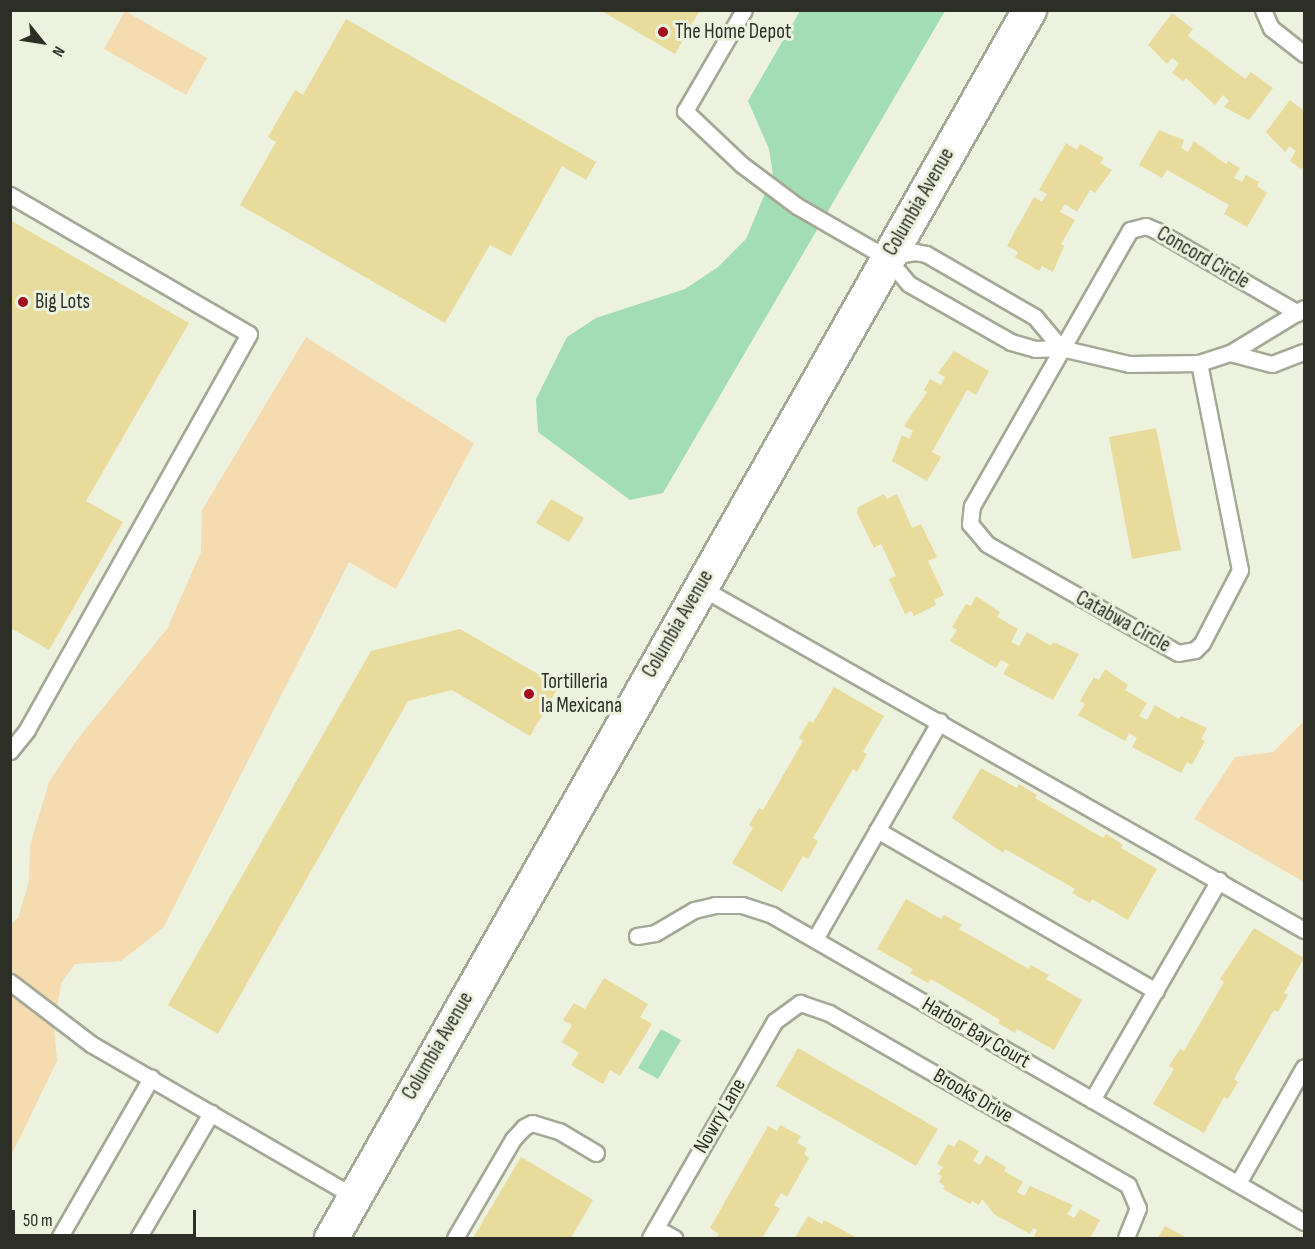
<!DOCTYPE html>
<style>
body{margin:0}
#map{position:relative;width:1315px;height:1249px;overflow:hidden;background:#edf2de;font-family:"Sofia Sans Condensed",sans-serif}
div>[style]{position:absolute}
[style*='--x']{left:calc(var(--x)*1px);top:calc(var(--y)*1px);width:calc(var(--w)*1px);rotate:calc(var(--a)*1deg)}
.green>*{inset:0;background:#f5dbb0}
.water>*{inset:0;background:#a2ddb3}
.building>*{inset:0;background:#e8db9b}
.roads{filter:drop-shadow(2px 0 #a4a896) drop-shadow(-2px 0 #a4a896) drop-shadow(0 2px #a4a896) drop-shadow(0 -2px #a4a896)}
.service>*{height:15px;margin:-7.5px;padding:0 7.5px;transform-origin:7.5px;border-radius:7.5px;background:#fff}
.tertiary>*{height:33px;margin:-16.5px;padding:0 16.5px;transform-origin:16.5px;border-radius:16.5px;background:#fff}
.dots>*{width:16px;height:16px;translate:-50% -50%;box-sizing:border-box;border:3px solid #edf2de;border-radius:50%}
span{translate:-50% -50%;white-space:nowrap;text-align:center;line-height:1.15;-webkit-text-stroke:6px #edf2de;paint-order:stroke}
.poi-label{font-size:21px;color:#2d2f27}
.left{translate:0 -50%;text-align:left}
.street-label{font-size:21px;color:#2d2f27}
.frame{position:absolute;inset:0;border:12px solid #2d2f27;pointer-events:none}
.north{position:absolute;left:12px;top:12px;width:60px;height:60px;-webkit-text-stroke:4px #edf2de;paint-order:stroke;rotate:120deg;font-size:16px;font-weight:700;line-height:24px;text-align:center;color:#2d2f27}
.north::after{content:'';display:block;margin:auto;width:21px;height:27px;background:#2d2f27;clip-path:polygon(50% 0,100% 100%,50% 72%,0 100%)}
.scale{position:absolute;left:12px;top:1210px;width:184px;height:27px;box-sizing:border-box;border:3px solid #2d2f27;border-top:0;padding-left:8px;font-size:18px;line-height:21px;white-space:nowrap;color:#2d2f27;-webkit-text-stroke:4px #edf2de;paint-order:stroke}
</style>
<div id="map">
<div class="green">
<div style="clip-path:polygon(125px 11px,207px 58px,186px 95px,104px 49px)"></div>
<div style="clip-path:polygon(306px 337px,474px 443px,396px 589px,349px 562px,163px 928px,121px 961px,75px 964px,61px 983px,54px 1026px,57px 1061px,11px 1156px,11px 924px,18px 918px,29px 881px,30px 845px,49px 782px,76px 741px,167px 629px,201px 552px,202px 510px)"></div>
<div style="clip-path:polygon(1304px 721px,1304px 882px,1194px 819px,1235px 757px,1273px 752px)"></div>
</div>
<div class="water">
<div style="clip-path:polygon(800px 11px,945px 11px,663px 493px,630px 500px,538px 432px,536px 399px,567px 337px,596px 318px,685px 289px,718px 267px,746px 239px,773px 174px,769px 149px,748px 101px)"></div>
<div style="clip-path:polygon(661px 1029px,681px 1040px,658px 1079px,638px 1068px)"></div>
</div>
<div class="building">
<div style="clip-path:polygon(600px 10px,700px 10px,675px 54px)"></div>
<div style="clip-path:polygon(1172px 13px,1193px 29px,1188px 36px,1245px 79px,1251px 72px,1273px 88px,1249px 120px,1224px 107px,1229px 101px,1223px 95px,1215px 105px,1186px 78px,1183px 81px,1172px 73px,1179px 63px,1172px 58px,1167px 64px,1148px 45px)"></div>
<div style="clip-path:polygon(346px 19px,596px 162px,586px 180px,562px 166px,511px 256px,490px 245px,445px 323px,240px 205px,276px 142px,268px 137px,295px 90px,303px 95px)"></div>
<div style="clip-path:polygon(1290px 100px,1304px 111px,1304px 166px,1301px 169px,1290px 161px,1296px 151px,1289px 146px,1285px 152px,1266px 132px)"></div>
<div style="clip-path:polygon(1159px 130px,1184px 140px,1181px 148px,1188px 152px,1194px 141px,1226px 164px,1228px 161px,1240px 168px,1234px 178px,1242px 182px,1246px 175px,1259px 182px,1257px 186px,1267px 193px,1247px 227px,1224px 214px,1229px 205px,1167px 170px,1162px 178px,1139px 165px)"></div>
<div style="clip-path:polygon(1066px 143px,1077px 150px,1080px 144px,1104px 158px,1100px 163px,1112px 170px,1095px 193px,1090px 190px,1077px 212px,1065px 204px,1060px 212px,1075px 220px,1061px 244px,1064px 246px,1053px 272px,1042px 266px,1039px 271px,1015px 257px,1018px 252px,1007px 246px,1034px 197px,1042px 202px,1047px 194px,1039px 190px)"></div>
<div style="clip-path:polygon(10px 220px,189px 323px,86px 501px,123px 522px,49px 650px,13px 629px,10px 633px)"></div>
<div style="clip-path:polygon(954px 351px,989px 371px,976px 395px,967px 390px,932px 452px,941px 457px,927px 481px,892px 461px,902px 435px,909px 439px,913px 431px,904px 426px,927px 392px,924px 390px,930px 379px,941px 385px,945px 377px,938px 373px)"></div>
<div style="clip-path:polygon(1156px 428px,1181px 550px,1132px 559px,1109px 437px)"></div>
<div style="clip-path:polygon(884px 494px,887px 499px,897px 494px,912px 528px,921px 524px,937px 557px,928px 561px,944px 595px,934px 600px,936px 605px,914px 616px,911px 611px,905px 614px,889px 579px,896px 576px,881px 544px,874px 548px,857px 513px,858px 507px)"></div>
<div style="clip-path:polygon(551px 499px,584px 518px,569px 542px,536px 523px)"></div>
<div style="clip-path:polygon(976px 596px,1000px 612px,997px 617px,1018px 629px,1011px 642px,1019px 646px,1027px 632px,1051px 646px,1053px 642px,1079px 654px,1053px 700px,1003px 674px,1009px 664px,1001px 660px,996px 668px,950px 641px,957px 630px,952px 627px,966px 604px,971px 606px)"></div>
<div style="clip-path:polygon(460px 629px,559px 686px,530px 736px,452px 690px,408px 701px,218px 1034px,168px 1005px,371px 651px)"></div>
<div style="clip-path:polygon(1105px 669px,1128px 685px,1125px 690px,1147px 703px,1139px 716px,1147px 720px,1155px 705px,1179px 719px,1181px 716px,1207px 728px,1201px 739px,1205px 741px,1192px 765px,1187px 762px,1181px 773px,1132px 747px,1137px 738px,1129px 733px,1125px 741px,1078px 715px,1085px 704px,1080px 701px,1094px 677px,1099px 680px)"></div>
<div style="clip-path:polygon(834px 687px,884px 716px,863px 752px,867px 754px,857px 772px,853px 769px,813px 838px,818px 841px,808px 859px,803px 856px,782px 892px,732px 863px,753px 828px,749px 825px,759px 808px,763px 810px,803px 741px,799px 738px,809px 721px,813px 723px)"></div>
<div style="clip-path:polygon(981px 768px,1017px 788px,1019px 784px,1037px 795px,1035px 798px,1103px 838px,1106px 834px,1123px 845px,1121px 848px,1157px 869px,1128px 920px,1092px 899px,1090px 903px,1072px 893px,1075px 889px,1005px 849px,1003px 853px,952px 818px)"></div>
<div style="clip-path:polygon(906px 899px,941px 919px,944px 915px,962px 925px,959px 929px,1029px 969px,1031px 965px,1049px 975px,1046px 979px,1082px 1000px,1054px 1050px,1017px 1029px,1015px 1033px,998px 1023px,1000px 1020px,931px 979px,928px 983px,910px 973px,913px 969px,877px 949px)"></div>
<div style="clip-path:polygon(1254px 928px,1304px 958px,1284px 993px,1288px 995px,1278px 1012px,1274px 1010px,1234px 1079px,1238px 1082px,1228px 1099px,1224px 1097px,1204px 1133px,1153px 1104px,1174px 1069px,1169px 1066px,1180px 1049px,1184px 1051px,1224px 982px,1220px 979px)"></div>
<div style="clip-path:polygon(604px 978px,648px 1004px,640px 1017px,652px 1024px,620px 1076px,610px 1070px,603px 1084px,571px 1065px,579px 1053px,562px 1042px,572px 1025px,563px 1020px,574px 1003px,585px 1009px)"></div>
<div style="clip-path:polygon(798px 1048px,938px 1129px,916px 1166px,776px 1086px)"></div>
<div style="clip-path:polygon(780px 1125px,801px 1136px,797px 1143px,807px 1148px,804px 1154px,809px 1158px,787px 1197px,781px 1193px,774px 1205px,780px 1209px,762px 1238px,716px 1238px,719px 1234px,710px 1228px,768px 1126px,777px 1131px)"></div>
<div style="clip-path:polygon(959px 1139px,979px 1151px,973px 1161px,980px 1165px,986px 1155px,1006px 1167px,1004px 1171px,1023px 1182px,1017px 1192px,1024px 1196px,1030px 1186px,1073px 1205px,1067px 1214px,1074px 1218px,1080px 1209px,1100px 1220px,1090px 1238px,1037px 1238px,1034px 1236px,1037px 1230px,1033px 1228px,1030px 1234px,994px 1214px,982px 1199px,979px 1205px,972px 1201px,970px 1204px,943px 1189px,945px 1186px,939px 1182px,942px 1176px,938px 1174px,943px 1167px,937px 1164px,948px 1144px,954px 1147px)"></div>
<div style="clip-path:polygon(521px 1157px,593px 1200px,571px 1238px,473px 1238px)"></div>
<div style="clip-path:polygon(808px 1216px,822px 1224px,824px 1220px,857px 1238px,795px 1238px)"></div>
<div style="clip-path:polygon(1165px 1226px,1187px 1238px,1158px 1238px)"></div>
</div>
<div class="roads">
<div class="service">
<div style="--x:744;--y:10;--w:117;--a:120.3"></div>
<div style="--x:685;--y:111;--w:77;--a:43.4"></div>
<div style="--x:741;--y:164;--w:70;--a:36.9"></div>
<div style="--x:797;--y:206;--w:104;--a:30"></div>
<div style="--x:887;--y:258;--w:34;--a:50"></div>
<div style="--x:909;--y:284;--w:117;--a:29.6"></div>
<div style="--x:1011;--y:342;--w:25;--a:16"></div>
<div style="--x:1035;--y:349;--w:26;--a:-2"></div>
<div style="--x:1061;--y:348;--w:70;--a:13.2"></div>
<div style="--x:1129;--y:364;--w:70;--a:-0.8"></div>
<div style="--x:1199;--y:363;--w:35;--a:-18"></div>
<div style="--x:1232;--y:352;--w:84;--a:-31.4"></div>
<div style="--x:1263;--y:10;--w:20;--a:66"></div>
<div style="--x:1271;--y:28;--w:42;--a:38.2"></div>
<div style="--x:10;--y:195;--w:276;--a:30.2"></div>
<div style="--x:249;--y:334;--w:454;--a:119.3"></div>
<div style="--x:27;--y:730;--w:27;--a:129"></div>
<div style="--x:892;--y:256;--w:23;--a:-10"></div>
<div style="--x:915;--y:252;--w:11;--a:10"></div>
<div style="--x:926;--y:254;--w:126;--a:30"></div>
<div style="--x:1035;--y:317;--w:40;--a:50"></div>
<div style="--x:1230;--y:353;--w:43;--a:14.7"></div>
<div style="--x:1272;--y:364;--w:34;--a:-21"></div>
<div style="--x:1199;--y:363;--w:211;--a:78.8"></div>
<div style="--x:1240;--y:570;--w:82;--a:117.5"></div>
<div style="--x:1202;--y:643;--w:10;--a:135"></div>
<div style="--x:1195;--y:650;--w:17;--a:170"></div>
<div style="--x:1178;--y:653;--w:220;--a:-150.3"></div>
<div style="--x:987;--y:544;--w:26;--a:-130"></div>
<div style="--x:970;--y:524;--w:18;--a:-84"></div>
<div style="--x:972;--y:506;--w:318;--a:-60.2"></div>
<div style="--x:1130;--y:230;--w:16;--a:-14"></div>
<div style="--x:1146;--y:226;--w:12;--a:24"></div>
<div style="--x:1157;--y:231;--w:163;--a:30.2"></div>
<div style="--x:700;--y:587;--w:695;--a:29.59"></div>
<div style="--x:877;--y:830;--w:322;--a:30"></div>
<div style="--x:637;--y:936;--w:18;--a:-9"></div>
<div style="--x:655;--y:933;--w:45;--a:-30.5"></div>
<div style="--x:694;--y:910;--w:22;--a:-13"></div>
<div style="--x:715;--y:905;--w:27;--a:0"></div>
<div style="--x:742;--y:905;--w:32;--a:18"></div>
<div style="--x:772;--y:915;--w:614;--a:29.99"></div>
<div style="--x:815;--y:939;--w:251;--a:-60.2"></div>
<div style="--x:10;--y:982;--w:102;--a:37.4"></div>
<div style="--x:91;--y:1044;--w:303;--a:30.1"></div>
<div style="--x:1092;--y:1100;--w:254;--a:-60"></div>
<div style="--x:1238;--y:1183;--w:133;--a:-60.4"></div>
<div style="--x:656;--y:1228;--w:21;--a:29"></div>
<div style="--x:59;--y:1238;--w:185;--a:-60.1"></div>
<div style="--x:138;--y:1238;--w:145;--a:-59.7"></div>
<div style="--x:455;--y:1238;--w:115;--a:-59.6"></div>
<div style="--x:513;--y:1139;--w:16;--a:-47"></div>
<div style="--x:524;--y:1127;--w:9;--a:-27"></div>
<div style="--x:532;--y:1123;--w:28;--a:17"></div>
<div style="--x:559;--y:1131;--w:43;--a:30.7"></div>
<div style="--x:650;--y:1238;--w:250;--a:-60.1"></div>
<div style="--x:775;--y:1021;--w:31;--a:-36"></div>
<div style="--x:800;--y:1003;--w:31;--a:19"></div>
<div style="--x:829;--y:1013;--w:345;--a:29.9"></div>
<div style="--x:1128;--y:1185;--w:25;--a:67"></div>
<div style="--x:1138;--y:1208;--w:32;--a:112"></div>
</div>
<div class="tertiary">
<div style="--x:331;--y:1238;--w:1413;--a:-60.39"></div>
</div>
</div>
<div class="dots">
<div style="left:663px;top:32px;background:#a40b19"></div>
<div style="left:23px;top:302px;background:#a40b19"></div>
<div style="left:529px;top:694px;background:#a40b19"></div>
</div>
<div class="poi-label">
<span class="left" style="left:675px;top:32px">The Home Depot</span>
<span class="left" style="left:35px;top:302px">Big Lots</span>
<span class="left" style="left:541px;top:694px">Tortilleria<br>la Mexicana</span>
</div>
<div class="street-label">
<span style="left:919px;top:202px;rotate:-60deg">Columbia Avenue</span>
<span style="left:1203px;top:258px;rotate:30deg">Concord Circle</span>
<span style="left:1123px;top:622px;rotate:29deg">Catabwa Circle</span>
<span style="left:678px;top:624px;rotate:-60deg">Columbia Avenue</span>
<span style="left:976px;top:1033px;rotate:30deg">Harbor Bay Court</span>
<span style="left:438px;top:1046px;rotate:-60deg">Columbia Avenue</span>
<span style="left:973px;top:1096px;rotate:30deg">Brooks Drive</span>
<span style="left:720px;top:1116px;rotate:-60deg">Nowry Lane</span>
</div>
<div class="frame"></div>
<div class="north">N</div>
<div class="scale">50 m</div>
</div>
